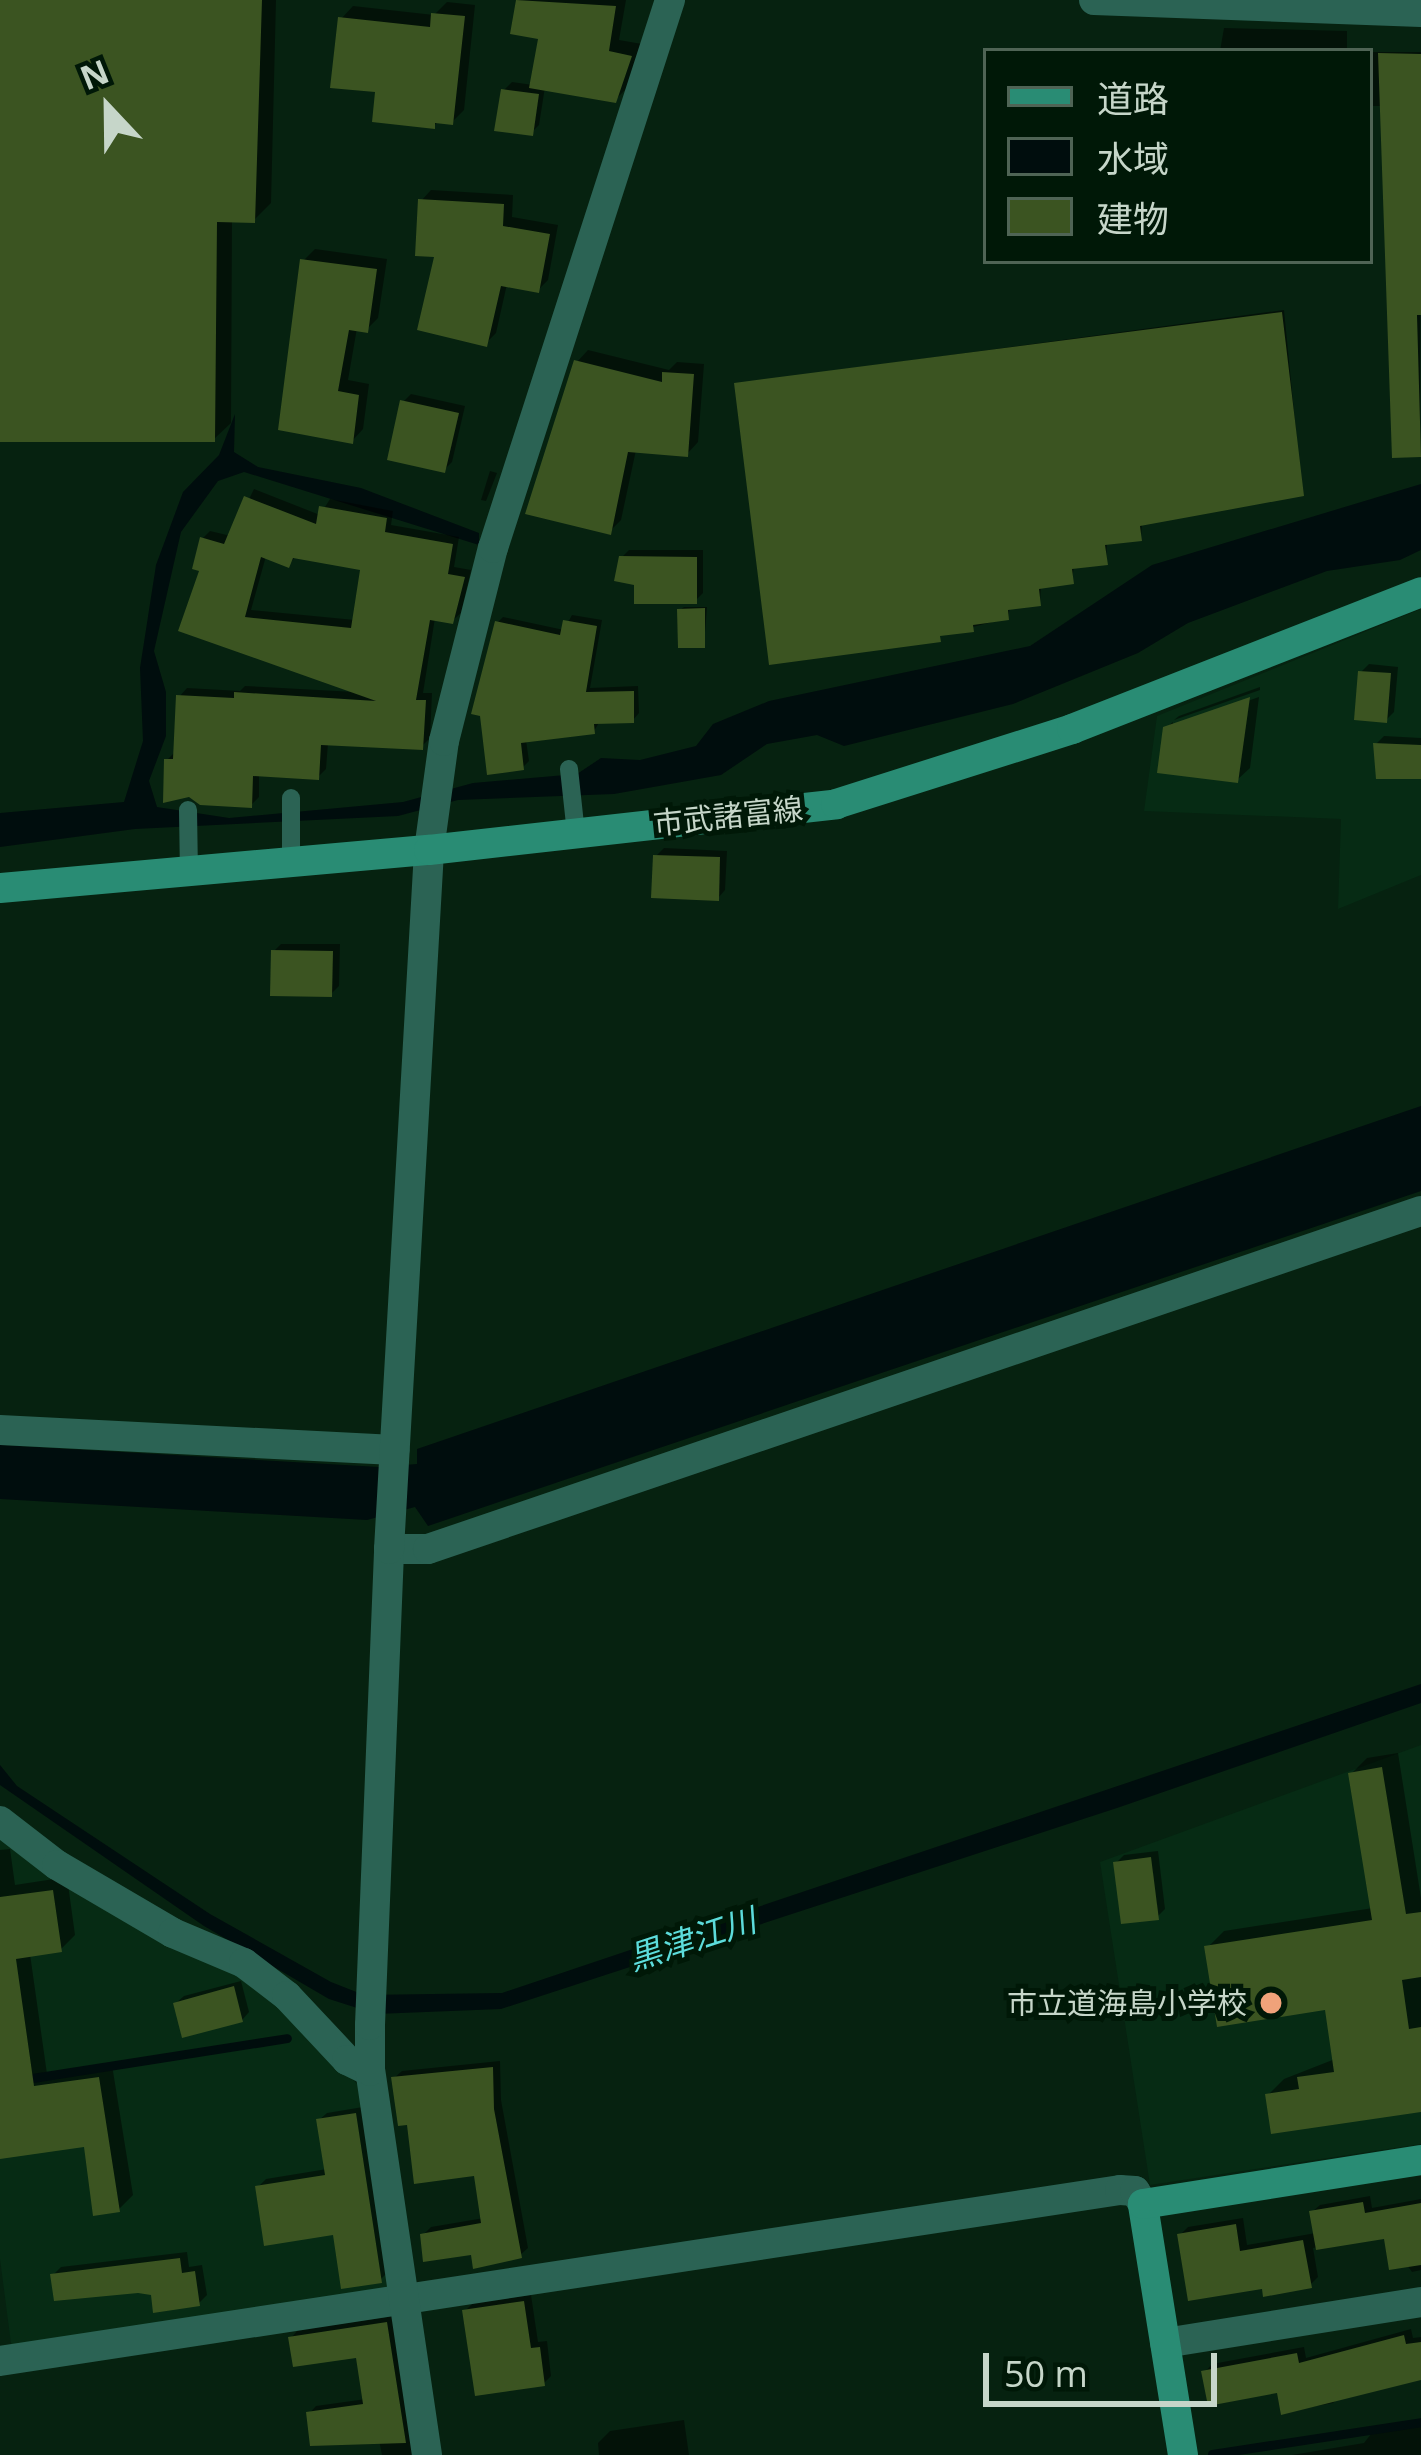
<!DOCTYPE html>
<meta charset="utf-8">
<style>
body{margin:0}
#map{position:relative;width:1421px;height:2455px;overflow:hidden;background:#062210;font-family:"Open Sans","Noto Sans JP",sans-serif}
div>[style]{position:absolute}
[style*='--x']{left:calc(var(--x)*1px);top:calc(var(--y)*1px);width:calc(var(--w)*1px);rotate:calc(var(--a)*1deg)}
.built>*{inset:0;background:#062b14}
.water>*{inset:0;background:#000d0d}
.shadow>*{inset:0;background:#0007}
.stream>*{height:9px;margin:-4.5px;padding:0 4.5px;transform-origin:4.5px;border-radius:4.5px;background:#000d0d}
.building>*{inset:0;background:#3b5421}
.lane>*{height:18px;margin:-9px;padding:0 9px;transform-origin:9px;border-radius:9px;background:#2b6354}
.street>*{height:30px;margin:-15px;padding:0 15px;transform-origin:15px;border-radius:15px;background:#2b6354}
.secondary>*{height:30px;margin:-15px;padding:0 15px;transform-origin:15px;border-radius:15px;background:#298c74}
.dots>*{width:33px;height:33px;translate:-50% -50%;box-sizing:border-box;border:6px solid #001807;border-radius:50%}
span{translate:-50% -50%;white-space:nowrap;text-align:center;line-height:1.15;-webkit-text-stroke:10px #001807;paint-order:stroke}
.street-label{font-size:30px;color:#c6d6c9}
.poi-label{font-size:30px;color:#c6d6c9}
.right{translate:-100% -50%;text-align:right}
.water-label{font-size:33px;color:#5cdcdb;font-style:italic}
.legend{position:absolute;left:983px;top:48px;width:390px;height:216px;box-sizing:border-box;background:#001807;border:3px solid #4f6455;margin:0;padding:15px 21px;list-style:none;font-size:36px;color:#c6d6c9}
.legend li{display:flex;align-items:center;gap:24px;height:60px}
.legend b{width:60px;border:3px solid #4f6455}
.north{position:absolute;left:48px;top:48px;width:120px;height:120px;-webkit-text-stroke:9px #001807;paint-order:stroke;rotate:338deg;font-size:33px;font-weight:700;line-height:48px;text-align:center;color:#c6d6c9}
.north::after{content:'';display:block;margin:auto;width:42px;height:54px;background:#c6d6c9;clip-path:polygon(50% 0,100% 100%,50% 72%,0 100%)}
.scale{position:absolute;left:983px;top:2353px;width:234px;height:54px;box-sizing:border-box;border:6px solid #c6d6c9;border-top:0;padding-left:15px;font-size:36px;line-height:42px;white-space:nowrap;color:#c6d6c9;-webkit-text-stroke:9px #001807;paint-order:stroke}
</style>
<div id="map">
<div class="built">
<div style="clip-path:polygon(1421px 609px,1421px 875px,1338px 909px,1341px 819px,1144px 811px,1157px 716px)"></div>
<div style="clip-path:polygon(1421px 1745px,1421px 2144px,1150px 2185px,1100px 1862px)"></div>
<div style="clip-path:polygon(0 1834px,229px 1968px,280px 2004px,361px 2088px,392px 2291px,12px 2351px,0 2259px)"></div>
</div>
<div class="water">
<div style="clip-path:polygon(235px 414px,234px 452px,258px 467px,361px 488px,479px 533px,479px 545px,244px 472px,218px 481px,181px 532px,154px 651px,166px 692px,166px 736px,149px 781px,157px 807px,229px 818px,403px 802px,473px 783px,577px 774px,601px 758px,640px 760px,696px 746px,713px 724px,769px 701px,1030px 646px,1152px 565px,1421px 484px,1421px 550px,1400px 560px,1327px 571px,1188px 623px,1138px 653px,1013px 704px,844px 746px,817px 735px,767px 744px,721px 775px,614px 794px,458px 800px,398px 816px,135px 829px,0 847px,0 813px,124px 802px,143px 741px,140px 668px,156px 565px,183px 492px,219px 455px)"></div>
<div style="clip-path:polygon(1421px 1106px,1421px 1191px,428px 1526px,415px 1507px,367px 1520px,0 1499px,0 1445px,379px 1467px,417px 1464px,417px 1449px)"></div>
<div style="clip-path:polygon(1421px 1684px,1421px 1703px,1117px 1808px,501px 2009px,376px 2014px,329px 1999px,204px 1926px,0 1785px,0 1765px,17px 1786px,210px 1914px,331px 1982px,364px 1995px,502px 1993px)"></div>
</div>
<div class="shadow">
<div style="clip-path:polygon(0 0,276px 0,271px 203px,254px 220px,232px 220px,231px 423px,214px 439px,0 439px)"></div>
<div style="clip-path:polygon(519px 0,626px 0,619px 40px,642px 44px,628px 87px,615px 100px,545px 87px,539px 125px,531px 133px,504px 90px,512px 82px,533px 85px,541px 37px,514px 32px)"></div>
<div style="clip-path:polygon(447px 2px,475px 5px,464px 110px,452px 122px,439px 120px,434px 126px,378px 89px,341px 19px,353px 6px,434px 15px)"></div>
<div style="clip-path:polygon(1224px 28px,1347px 31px,1347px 51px,1220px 51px)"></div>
<div style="clip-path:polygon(1370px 52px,1421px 52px,1420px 454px,1383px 106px,1370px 106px)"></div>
<div style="clip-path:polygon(431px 190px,513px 195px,512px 217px,558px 225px,548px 280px,538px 290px,507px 284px,496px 333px,486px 343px,421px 201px)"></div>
<div style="clip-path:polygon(315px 249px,387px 259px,378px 318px,367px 329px,357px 328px,348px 380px,369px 384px,363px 429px,352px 441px,281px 428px,303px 261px)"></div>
<div style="clip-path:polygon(1284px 310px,1302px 493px,1142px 523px,1141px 538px,1107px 542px,1106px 562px,1074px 566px,1072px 581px,1041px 585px,1040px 603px,1010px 607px,1008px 618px,902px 645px,737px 384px)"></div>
<div style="clip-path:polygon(588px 350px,669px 370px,677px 362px,704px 364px,698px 442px,687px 454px,636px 450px,621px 520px,610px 531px,577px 362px)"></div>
<div style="clip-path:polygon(411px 394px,465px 406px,452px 462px,444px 470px,403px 402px)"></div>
<div style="clip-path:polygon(490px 471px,497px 473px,486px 501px,481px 500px)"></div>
<div style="clip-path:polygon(evenodd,254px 489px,320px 515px,330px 499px,393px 511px,391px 525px,459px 537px,454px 567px,471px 570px,461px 613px,452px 621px,435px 618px,423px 693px,432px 693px,430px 738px,422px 746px,328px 743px,326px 769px,318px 777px,259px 773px,259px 797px,251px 805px,167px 760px,176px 751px,179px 697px,187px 688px,240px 691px,245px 686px,355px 692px,182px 629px,203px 569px,202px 539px,210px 531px,231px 536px,254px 489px,297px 555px,364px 567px,355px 620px,251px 610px,266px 556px,288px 565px,297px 555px)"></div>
<div style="clip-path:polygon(629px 550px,703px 550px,703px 593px,695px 601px,637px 583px,621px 558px)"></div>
<div style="clip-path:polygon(684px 607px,707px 607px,704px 645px,680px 610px)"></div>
<div style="clip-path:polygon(572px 615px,602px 620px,590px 688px,638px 686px,639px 713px,633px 720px,600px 721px,594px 731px,526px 740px,529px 761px,523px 767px,497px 623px,503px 617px,564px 630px)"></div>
<div style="clip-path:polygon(1369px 664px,1398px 667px,1394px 712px,1386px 720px,1361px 672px)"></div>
<div style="clip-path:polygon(1260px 687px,1260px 690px,1174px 720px,1179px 716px)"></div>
<div style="clip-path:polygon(1259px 697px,1250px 768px,1237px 780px,1166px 728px,1173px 722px,1173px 727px)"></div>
<div style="clip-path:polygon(1384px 736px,1421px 738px,1421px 776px,1376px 744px)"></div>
<div style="clip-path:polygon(664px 848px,727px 851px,725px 890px,718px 898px,656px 856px)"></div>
<div style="clip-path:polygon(281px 944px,340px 944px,339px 986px,331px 994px,274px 951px)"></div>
<div style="clip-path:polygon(1398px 1753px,1421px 1898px,1421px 2109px,1268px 2095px,1284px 2079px,1335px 2059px,1328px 2007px,1208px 1947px,1224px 1931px,1373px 1908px,1351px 1774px,1367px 1758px)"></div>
<div style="clip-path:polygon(10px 1849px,15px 1885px,67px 1877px,75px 1935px,61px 1949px,30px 1954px,47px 2074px,112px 2065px,133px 2195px,119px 2209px,86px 2144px,0 2155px,0 1850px)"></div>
<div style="clip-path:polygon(1158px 1851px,1165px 1909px,1157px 1917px,1116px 1863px,1124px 1855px)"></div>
<div style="clip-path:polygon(241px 1981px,249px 2012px,242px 2020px,176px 2003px,184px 1996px)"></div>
<div style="clip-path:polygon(500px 2061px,501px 2100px,528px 2248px,520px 2255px,473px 2251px,423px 2235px,431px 2227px,484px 2218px,476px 2173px,410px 2121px,394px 2078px,402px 2071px)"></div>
<div style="clip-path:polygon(363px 2107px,388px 2272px,380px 2280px,336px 2232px,258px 2187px,266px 2179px,327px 2169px,319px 2120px,327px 2113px)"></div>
<div style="clip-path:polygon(1370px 2196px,1372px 2208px,1421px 2199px,1421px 2270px,1412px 2272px,1386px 2236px,1313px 2248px,1318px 2277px,1310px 2285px,1265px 2285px,1180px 2235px,1188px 2227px,1243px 2218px,1247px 2245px,1316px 2233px,1312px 2212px,1320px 2205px)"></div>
<div style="clip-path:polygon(187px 2252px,189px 2267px,202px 2265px,207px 2295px,199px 2303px,53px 2275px,61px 2267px)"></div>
<div style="clip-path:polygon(531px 2295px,538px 2342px,547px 2341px,551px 2376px,544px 2383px,465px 2311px,473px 2303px)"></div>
<div style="clip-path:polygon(394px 2316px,415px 2455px,382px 2455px,379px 2440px,309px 2414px,316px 2406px,366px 2399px,358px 2354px,291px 2338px,298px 2330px)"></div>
<div style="clip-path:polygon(1411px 2329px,1413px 2338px,1421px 2337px,1421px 2377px,1340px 2395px,1333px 2403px,1283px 2412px,1279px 2390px,1205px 2372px,1212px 2364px,1304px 2347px,1306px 2358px)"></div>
<div style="clip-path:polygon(684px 2420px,689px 2455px,599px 2455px,598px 2443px,610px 2431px)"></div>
<div style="clip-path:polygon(1421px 2426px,1421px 2455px,1292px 2455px,1364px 2443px,1371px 2434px)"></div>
</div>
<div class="stream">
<div style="--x:26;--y:2079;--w:264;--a:-8.9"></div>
<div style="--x:1212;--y:2454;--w:211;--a:-8.7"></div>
</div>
<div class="building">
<div style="clip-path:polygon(0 0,262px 0,255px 223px,217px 222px,215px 442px,0 442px)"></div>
<div style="clip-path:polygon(516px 0,616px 6px,609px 51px,632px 56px,616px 103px,529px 88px,538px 39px,510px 34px)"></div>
<div style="clip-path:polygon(431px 13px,465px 16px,453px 125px,435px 123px,435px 129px,372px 122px,375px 92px,330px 88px,338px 17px,430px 27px)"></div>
<div style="clip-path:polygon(1378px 53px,1421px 54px,1421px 315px,1417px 315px,1421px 457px,1392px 458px)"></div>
<div style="clip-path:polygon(501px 89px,539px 94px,533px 136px,494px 131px)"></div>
<div style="clip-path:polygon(418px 199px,504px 204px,503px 226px,550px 234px,539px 293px,501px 286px,487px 347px,417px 330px,434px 257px,415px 256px)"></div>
<div style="clip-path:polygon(300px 259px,377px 269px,368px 333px,349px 330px,338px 391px,359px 395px,353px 444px,278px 430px)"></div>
<div style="clip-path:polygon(1282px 312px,1304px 496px,1140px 526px,1142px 541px,1105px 545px,1108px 565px,1072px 569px,1074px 584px,1039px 589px,1041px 606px,1008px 610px,1009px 620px,973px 625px,974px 632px,940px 636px,941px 642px,769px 665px,734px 383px)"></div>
<div style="clip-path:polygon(574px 360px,662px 382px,662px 372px,694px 374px,688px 457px,628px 452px,611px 535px,525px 514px)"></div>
<div style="clip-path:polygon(400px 400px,459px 413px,445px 473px,387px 460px)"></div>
<div style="clip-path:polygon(evenodd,244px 496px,316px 524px,319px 506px,387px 518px,385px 532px,453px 544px,448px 574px,465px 577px,453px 624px,430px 620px,416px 700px,426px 700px,423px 750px,321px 745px,319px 780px,253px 776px,252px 808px,200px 805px,189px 797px,163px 803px,164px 759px,173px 759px,176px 695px,234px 698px,234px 692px,376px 701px,178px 631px,199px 571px,192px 569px,200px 537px,224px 544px,244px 496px,261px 557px,289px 568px,293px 558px,360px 570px,351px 628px,245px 617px,261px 557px)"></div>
<div style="clip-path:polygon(619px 556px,697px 557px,697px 604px,634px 604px,634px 585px,614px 581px)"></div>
<div style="clip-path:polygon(705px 608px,705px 648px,678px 648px,677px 609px)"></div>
<div style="clip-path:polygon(563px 620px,597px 626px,586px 692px,634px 691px,634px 723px,594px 724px,595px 734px,521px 743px,524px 770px,487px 775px,480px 716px,471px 714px,495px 621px,560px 635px)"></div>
<div style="clip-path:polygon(1358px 671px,1391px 673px,1387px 723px,1354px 720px)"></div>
<div style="clip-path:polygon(1250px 697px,1238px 783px,1157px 773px,1163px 727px)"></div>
<div style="clip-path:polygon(1373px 743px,1421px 745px,1421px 779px,1376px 779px)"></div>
<div style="clip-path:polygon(653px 855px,720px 857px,719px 901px,651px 898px)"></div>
<div style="clip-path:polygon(271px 950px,333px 951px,332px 997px,270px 996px)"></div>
<div style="clip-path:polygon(1382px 1767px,1406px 1914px,1421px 1912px,1421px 1977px,1402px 1980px,1409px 2029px,1421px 2027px,1421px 2112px,1271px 2134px,1265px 2094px,1299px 2089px,1297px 2077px,1334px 2072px,1325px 2010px,1217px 2027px,1204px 1946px,1372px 1920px,1348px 1773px)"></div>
<div style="clip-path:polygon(1151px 1857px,1159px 1920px,1121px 1924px,1113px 1862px)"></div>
<div style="clip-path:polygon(53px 1890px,62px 1952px,16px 1959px,34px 2086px,99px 2077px,120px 2212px,93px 2216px,84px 2147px,0 2159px,0 1897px)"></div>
<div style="clip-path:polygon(234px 1986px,243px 2022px,182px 2038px,173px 2003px)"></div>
<div style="clip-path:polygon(493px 2067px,494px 2109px,522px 2258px,473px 2269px,471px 2255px,423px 2262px,420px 2234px,481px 2223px,474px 2176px,414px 2184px,407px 2125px,398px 2126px,391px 2077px)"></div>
<div style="clip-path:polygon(356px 2113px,382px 2283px,341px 2289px,333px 2235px,264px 2246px,255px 2186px,325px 2175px,316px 2119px)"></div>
<div style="clip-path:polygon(1363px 2202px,1365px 2213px,1421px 2203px,1421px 2265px,1389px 2270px,1384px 2239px,1316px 2250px,1309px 2211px)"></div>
<div style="clip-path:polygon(1236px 2224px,1240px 2251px,1303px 2240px,1312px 2288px,1263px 2297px,1262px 2289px,1188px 2301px,1177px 2234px)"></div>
<div style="clip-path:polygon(180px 2258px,182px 2273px,195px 2271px,200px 2306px,153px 2313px,151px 2295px,138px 2293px,54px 2301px,50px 2274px)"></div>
<div style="clip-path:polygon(524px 2301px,531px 2348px,540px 2347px,545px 2386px,475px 2396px,462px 2310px)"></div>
<div style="clip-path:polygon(387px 2322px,406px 2443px,310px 2446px,306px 2412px,363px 2404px,356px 2358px,293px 2367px,288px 2337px)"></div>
<div style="clip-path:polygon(1404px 2335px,1406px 2344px,1421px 2342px,1421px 2380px,1281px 2415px,1277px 2393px,1208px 2406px,1201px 2371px,1297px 2353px,1299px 2363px)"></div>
</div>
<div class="lane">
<div style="--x:569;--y:769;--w:64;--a:83.8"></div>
<div style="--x:291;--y:798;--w:65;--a:90"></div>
<div style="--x:188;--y:810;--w:61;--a:89.1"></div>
</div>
<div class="street">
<div style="--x:1094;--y:0;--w:327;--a:2.1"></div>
<div style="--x:0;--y:1430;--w:395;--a:2.9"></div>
<div style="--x:389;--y:1549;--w:39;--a:0"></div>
<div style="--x:428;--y:1549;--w:1049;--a:-18.8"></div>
<div style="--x:0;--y:1821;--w:72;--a:37.7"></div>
<div style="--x:57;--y:1865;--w:134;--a:30.4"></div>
<div style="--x:173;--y:1933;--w:77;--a:22.9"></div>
<div style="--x:244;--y:1963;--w:54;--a:37.5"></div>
<div style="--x:287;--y:1996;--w:88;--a:46.8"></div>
<div style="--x:347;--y:2060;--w:25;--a:26"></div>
<div style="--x:1165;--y:2343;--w:259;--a:-9.1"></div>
<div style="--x:0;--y:2361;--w:1133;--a:-8.68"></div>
<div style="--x:1120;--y:2190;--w:15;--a:4"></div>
<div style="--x:1135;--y:2191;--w:15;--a:58"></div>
<div style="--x:427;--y:2455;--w:388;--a:-98.4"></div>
<div style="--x:370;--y:2071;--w:46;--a:-90"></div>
<div style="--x:370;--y:2025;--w:476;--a:-87.7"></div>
<div style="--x:389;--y:1549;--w:700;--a:-86.72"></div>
<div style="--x:429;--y:850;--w:110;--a:-82.2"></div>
<div style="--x:444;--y:741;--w:199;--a:-75.8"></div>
<div style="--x:493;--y:548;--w:576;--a:-72.1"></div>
</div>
<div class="secondary">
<div style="--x:0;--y:888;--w:431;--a:-5.1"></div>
<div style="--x:429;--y:850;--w:410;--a:-6.4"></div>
<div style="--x:836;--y:804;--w:248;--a:-17.6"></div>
<div style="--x:1072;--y:729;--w:375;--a:-21.4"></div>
<div style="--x:1183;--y:2455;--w:254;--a:-99.1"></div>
<div style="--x:1143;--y:2204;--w:281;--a:-9"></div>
</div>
<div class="dots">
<div style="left:1271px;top:2003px;background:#f0a27a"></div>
</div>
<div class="street-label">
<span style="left:728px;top:816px;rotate:-6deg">市武諸富線</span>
</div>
<div class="poi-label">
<span class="right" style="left:1247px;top:2003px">市立道海島小学校</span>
</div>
<div class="water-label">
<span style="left:692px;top:1939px;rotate:-18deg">黒津江川</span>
</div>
<ul class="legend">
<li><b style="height:15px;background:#298c74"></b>道路</li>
<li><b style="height:33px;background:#000d0d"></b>水域</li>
<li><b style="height:33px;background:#3b5421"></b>建物</li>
</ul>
<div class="north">N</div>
<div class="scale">50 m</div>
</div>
